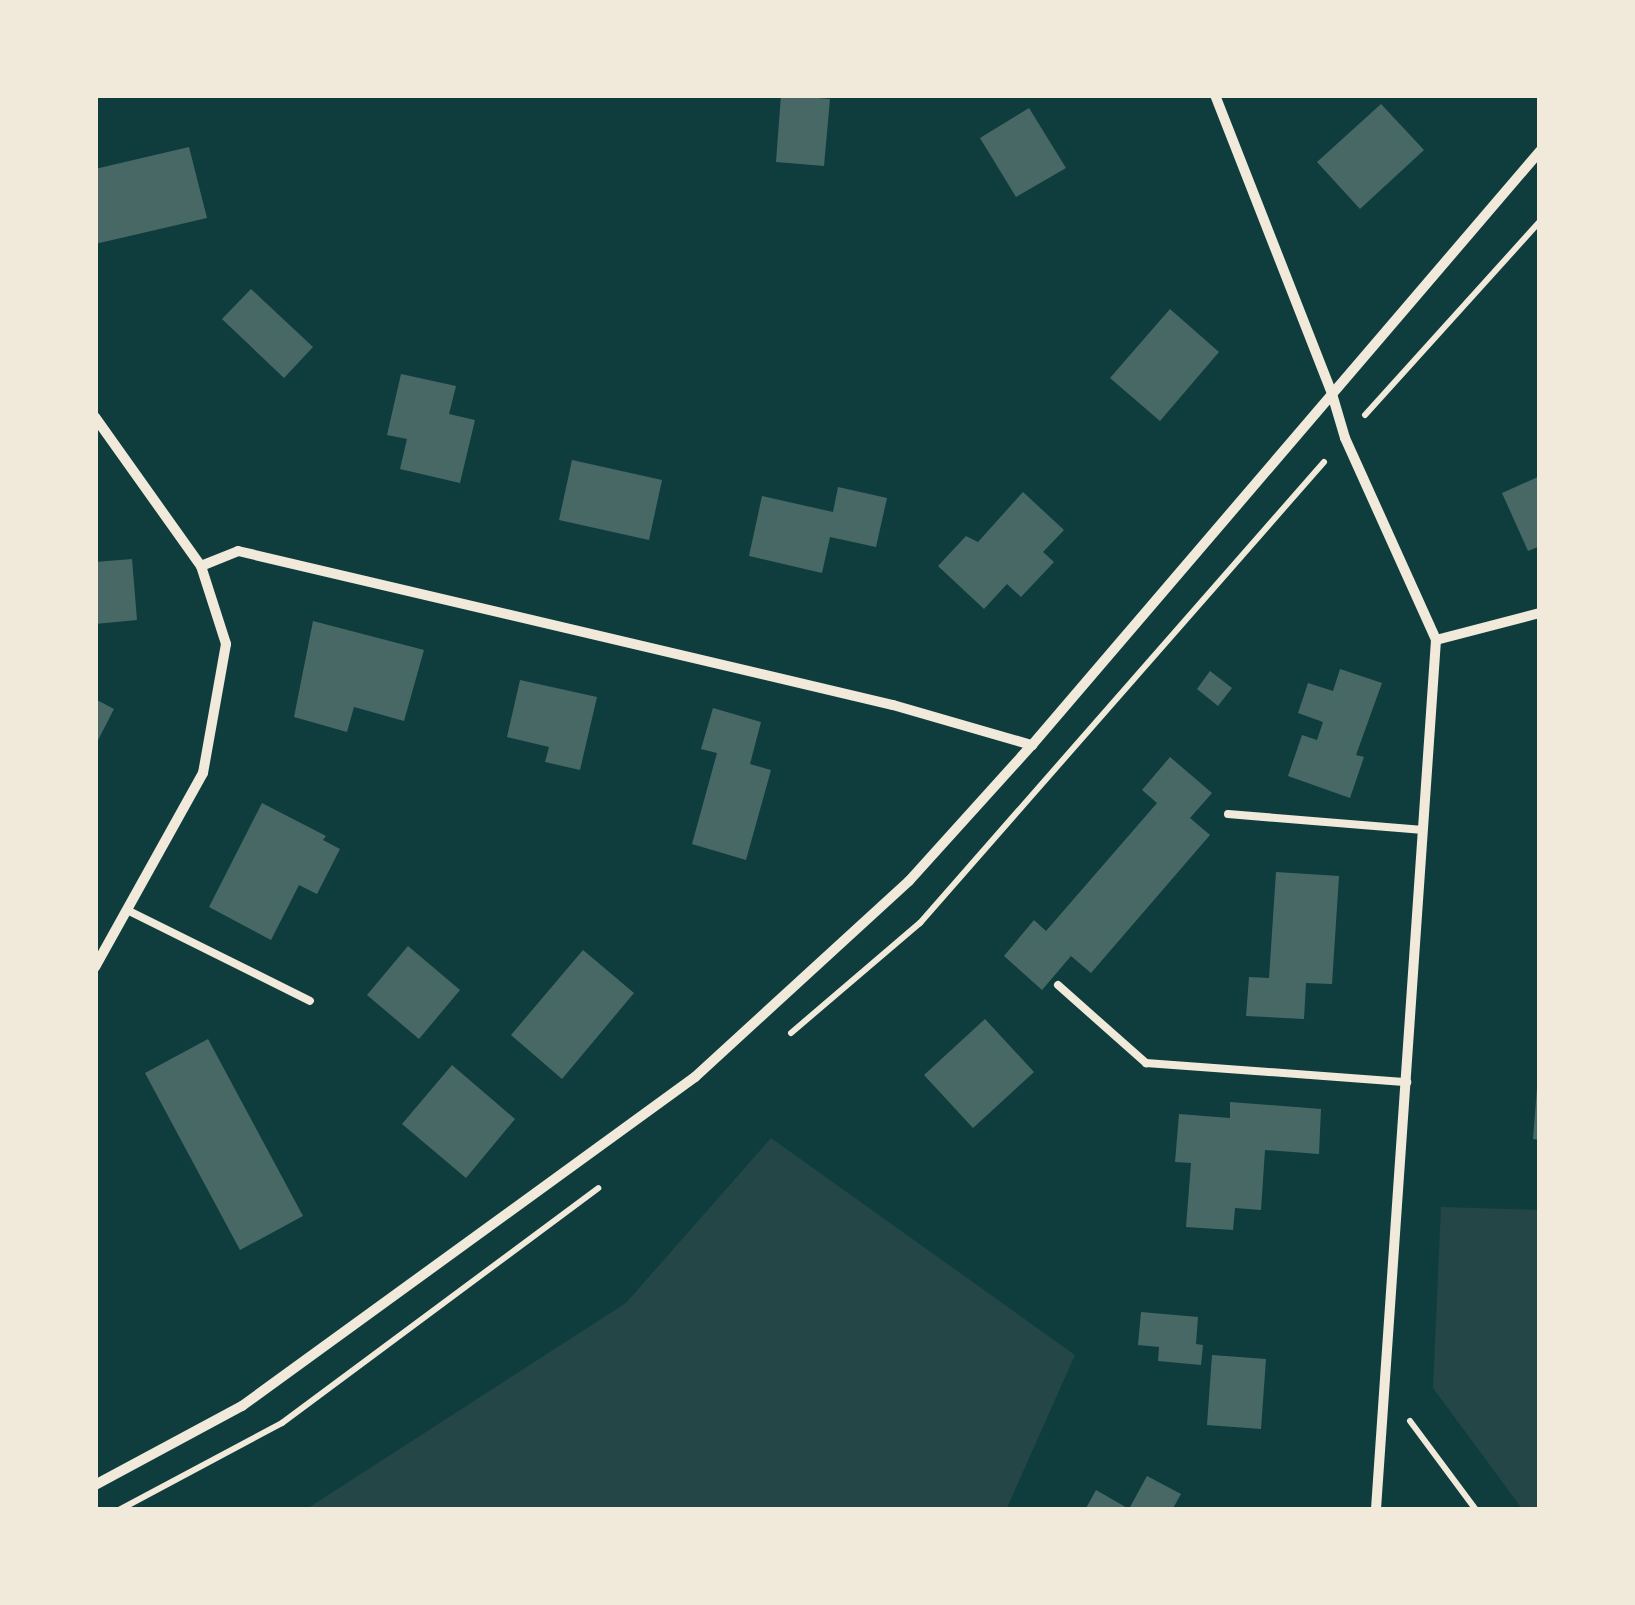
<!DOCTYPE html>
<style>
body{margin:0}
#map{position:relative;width:1635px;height:1605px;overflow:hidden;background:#0f3d3e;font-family:"Open Sans",sans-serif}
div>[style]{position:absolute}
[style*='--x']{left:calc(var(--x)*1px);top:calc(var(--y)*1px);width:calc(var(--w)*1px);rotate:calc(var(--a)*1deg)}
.green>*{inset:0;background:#244646}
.building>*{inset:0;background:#486865}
.path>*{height:6px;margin:-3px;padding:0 3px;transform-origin:3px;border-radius:3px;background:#f1e9da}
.service>*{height:8px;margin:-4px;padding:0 4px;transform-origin:4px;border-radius:4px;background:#f1e9da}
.minor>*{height:10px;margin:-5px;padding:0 5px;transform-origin:5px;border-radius:5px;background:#f1e9da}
span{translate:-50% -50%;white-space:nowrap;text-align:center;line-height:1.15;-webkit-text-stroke:10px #f1e9da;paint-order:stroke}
.frame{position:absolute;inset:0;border:98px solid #f1e9da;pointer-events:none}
</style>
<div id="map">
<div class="green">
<div style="clip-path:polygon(771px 1138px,1075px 1355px,1006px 1510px,305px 1510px,626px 1303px)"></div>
<div style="clip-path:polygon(1441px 1207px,1540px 1210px,1540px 1510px,1523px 1510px,1433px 1388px)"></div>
</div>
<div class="building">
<div style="clip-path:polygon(781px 95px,830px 99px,824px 166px,776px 162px)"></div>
<div style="clip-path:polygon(1381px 104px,1424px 150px,1360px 209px,1317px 162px)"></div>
<div style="clip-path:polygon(1029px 108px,1066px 168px,1016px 197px,980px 138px)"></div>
<div style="clip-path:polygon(189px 147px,207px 218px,95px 244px,95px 169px)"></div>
<div style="clip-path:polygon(251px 289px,313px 347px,284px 378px,222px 319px)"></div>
<div style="clip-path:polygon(1170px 309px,1219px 352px,1160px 421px,1110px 378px)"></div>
<div style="clip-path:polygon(401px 374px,456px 386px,449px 414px,475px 420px,460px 483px,400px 469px,407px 439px,387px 435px)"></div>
<div style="clip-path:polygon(572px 460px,662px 480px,649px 540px,559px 520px)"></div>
<div style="clip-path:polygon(1540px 476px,1540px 546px,1528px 551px,1502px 493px)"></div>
<div style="clip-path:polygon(838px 487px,887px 498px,876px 547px,830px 537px,822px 573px,749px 556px,762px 496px,833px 512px)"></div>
<div style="clip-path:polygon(1023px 492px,1064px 530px,1043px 552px,1054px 562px,1021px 597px,1007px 584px,984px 609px,938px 566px,966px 536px,978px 542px)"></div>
<div style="clip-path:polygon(132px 559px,137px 620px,95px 624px,95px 562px)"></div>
<div style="clip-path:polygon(313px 621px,424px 650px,404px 721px,354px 707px,347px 732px,294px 717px)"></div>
<div style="clip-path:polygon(1340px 669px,1382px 683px,1356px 755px,1364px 757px,1350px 798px,1288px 776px,1302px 735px,1317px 740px,1323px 722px,1298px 713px,1308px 683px,1333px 691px)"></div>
<div style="clip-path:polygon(1210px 671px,1232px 688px,1218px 706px,1197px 689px)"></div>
<div style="clip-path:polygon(520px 680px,597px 697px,580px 770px,545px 762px,549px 747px,507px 737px)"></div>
<div style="clip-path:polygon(95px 699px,114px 709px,95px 746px)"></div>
<div style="clip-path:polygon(713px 708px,761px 722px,750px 764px,771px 770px,746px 860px,692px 844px,717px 753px,701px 749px)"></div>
<div style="clip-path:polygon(1170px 757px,1212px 793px,1190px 818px,1210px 835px,1091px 973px,1071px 956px,1042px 990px,1004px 956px,1034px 920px,1046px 931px,1157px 803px,1142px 790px)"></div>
<div style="clip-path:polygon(262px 803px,326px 836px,323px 840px,340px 849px,317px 894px,299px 885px,271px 940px,209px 907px)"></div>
<div style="clip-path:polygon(1276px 872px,1339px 876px,1332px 984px,1306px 983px,1304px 1019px,1246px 1016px,1249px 977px,1269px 978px)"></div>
<div style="clip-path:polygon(408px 946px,460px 990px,419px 1039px,367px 995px)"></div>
<div style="clip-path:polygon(583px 950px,634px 993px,562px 1079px,511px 1035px)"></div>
<div style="clip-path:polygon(985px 1019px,1034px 1072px,973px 1128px,924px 1075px)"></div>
<div style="clip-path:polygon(208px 1039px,303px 1216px,240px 1250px,145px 1073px)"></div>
<div style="clip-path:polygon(452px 1065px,515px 1119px,466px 1178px,402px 1124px)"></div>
<div style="clip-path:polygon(1537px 1088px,1540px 1088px,1540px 1140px,1533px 1139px)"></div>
<div style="clip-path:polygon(1230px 1102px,1321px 1109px,1319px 1154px,1265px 1150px,1261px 1210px,1235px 1208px,1233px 1230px,1186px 1227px,1191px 1163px,1175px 1162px,1179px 1114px,1230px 1118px)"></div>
<div style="clip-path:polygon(1141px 1312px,1198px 1317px,1196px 1344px,1203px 1345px,1201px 1365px,1158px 1361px,1159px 1347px,1138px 1345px)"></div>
<div style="clip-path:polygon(1212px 1355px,1266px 1359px,1261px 1429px,1207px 1425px)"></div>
<div style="clip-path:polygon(1147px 1476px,1181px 1494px,1172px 1510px,1085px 1510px,1096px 1490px,1129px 1509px)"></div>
</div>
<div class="path">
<div style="--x:1365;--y:415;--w:261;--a:-47.9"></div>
<div style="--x:791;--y:1033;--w:170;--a:-40.5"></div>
<div style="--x:920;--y:923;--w:613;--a:-48.77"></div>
<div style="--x:1410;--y:1421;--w:111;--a:53.4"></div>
<div style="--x:119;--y:1510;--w:185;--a:-28.1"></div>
<div style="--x:282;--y:1423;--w:394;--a:-36.6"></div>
</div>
<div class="service">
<div style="--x:1228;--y:814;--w:196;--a:4.7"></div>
<div style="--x:129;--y:911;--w:202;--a:26.4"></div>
<div style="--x:1058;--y:985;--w:118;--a:41.6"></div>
<div style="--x:1146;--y:1063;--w:262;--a:4.2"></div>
</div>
<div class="minor">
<div style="--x:1215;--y:95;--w:321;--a:68.6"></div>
<div style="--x:1332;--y:394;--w:46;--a:73.5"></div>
<div style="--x:1345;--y:438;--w:222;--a:65.7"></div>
<div style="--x:1436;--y:640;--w:872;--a:93.95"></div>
<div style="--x:95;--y:417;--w:183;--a:54.6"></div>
<div style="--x:201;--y:566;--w:82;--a:72.2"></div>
<div style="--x:226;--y:644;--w:131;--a:100.1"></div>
<div style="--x:203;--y:773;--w:222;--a:119.1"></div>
<div style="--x:201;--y:566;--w:40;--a:-22"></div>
<div style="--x:238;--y:551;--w:673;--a:13.23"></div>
<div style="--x:893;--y:705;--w:145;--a:16.1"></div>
<div style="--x:1436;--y:640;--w:107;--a:-14.6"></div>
<div style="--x:95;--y:1485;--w:167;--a:-28.3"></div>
<div style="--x:242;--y:1406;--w:560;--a:-35.99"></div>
<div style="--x:695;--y:1077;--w:290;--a:-42.5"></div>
<div style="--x:909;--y:881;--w:183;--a:-47.9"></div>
<div style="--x:1032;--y:745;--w:782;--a:-49.46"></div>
</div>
<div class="frame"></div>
</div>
